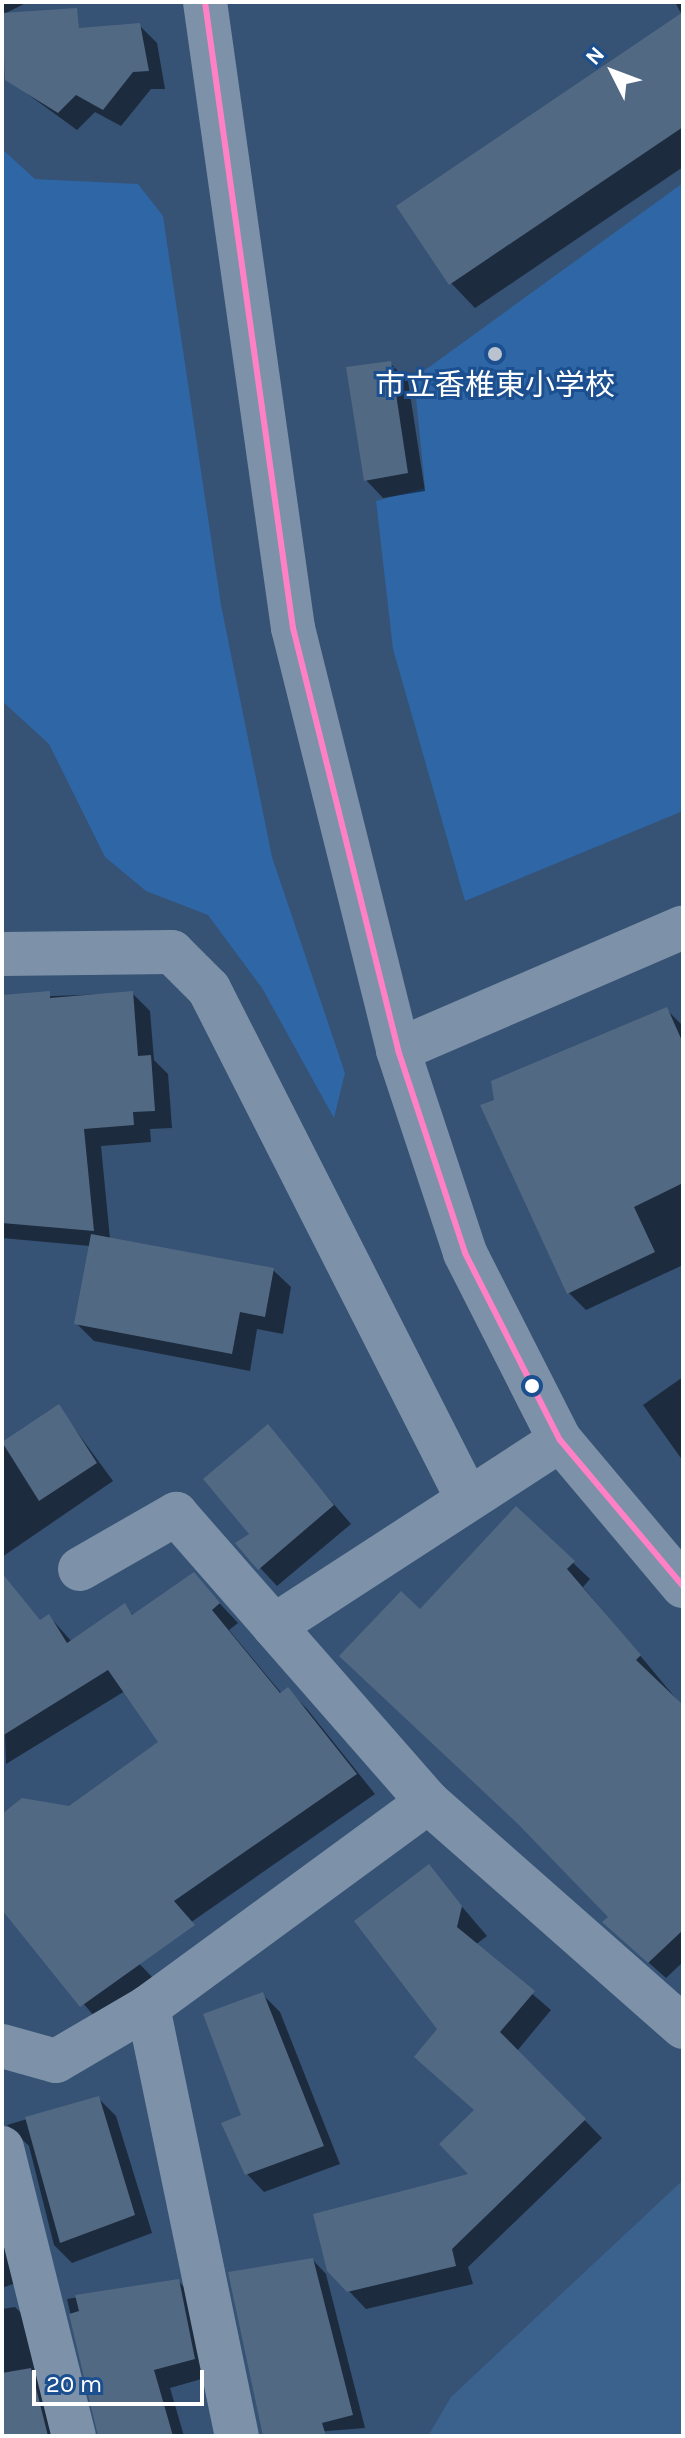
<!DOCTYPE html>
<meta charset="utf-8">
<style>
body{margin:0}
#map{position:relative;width:685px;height:2438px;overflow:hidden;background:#365274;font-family:Karla,"Noto Sans JP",sans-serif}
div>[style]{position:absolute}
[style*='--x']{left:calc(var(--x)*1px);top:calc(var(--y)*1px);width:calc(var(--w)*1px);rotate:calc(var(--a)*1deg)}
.green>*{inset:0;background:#2f66a5}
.water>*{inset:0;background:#3b618d}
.shadow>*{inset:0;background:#0007}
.building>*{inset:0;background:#526984}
.minor>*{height:44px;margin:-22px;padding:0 22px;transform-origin:22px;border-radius:22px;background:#7d92a8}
.tertiary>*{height:44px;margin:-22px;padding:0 22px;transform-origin:22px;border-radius:22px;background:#7d92a8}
.bus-1>*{height:6px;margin:-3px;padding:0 3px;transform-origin:3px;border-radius:3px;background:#ff80c5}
.dots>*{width:22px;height:22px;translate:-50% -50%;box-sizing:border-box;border:4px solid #1b4f8f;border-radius:50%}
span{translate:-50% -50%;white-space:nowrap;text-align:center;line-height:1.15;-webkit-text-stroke:6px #1b4f8f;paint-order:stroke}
.poi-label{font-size:30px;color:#fff}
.frame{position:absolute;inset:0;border:4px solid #fff;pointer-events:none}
.north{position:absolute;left:573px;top:32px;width:80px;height:80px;-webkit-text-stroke:6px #1b4f8f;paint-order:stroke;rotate:312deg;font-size:22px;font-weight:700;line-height:32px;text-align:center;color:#fff}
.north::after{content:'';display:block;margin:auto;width:28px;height:36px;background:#fff;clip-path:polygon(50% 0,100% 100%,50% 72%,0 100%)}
.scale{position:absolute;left:32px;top:2370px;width:172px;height:36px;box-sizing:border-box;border:4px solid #fff;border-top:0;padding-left:10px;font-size:24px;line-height:28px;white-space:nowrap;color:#fff;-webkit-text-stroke:6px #1b4f8f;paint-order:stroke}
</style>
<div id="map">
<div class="green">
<div style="clip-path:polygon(2px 149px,35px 179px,138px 184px,163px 216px,221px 605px,272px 857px,345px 1073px,334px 1118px,262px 988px,208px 915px,146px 891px,105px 857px,49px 744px,2px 701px)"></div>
<div style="clip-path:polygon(683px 183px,683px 811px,465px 901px,393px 649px,376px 501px,425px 488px,414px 378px)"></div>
</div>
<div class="water">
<div style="clip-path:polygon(683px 2180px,683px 2436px,428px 2436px,451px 2397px)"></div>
</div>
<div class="shadow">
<div style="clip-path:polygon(2px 2px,28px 2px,2px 15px)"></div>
<div style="clip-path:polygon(675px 2px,683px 2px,683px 167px,475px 308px,451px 283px,682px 15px)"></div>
<div style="clip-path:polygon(139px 25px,157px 43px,165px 89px,151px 89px,121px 126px,95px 112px,77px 130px,7px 79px)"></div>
<div style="clip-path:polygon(390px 363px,408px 381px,425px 491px,383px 498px,366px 480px)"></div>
<div style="clip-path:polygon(132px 993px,150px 1011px,154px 1060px,168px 1074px,172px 1128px,150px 1129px,151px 1142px,101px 1146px,110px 1239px,273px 1270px,291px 1287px,283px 1334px,257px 1329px,250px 1371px,94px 1341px,76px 1323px,90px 1246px,2px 1238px,2px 998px)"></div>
<div style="clip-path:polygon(666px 1009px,683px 1026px,683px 1265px,586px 1310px,568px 1292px)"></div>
<div style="clip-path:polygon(683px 1377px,683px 1461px,643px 1405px)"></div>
<div style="clip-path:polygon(58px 1406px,113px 1481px,2px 1557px,2px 1444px)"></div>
<div style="clip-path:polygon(267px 1427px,351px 1524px,277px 1586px,238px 1544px,252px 1534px)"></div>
<div style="clip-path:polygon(516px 1509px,590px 1579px,583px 1587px,683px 1707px,683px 1962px,666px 1978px,622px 1939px,420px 1612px)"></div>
<div style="clip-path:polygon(193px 1575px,238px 1623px,229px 1630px,282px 1694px,288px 1690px,307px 1709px,375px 1794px,164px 1941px,160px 1743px,125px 1691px,6px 1764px,2px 1646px,49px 1616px,72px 1642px,124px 1606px,134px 1616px)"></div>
<div style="clip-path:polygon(2px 1824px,159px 1984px,104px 2028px,2px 1906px)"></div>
<div style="clip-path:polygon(428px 1867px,487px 1936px,475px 1945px,551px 2010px,517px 2051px,602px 2138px,468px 2267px,473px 2284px,366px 2309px,329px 2270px,472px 2175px,476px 2111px,440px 2029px)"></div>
<div style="clip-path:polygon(262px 1994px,280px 2012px,340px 2164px,264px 2192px,247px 2174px)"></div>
<div style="clip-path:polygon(98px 2098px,116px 2116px,152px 2233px,72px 2263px,54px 2245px,29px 2146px,7px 2125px)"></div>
<div style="clip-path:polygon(2px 2203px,21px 2281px,2px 2288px)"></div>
<div style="clip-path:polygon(313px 2260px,326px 2274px,365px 2428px,265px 2436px)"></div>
<div style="clip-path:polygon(178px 2281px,196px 2299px,212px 2376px,170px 2388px,184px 2436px,99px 2436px,67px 2299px)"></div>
<div style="clip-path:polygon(15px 2307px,32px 2324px,60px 2436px,2px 2436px,2px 2309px)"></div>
</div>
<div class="building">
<div style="clip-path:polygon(77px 8px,79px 28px,140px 23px,149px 71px,133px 72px,103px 110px,76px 95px,58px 113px,5px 80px,2px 13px)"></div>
<div style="clip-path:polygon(683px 12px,683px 127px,449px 285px,396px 206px)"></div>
<div style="clip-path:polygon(391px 361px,408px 473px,364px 481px,346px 367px)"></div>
<div style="clip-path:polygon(50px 991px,50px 998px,133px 991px,138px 1056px,151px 1055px,155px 1111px,133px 1112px,134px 1125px,84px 1129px,94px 1231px,2px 1223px,2px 995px)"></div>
<div style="clip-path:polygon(667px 1007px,683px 1043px,683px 1183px,634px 1207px,655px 1252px,567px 1294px,480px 1105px,494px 1100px,491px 1081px)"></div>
<div style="clip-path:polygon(91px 1234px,274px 1268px,265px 1317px,240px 1312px,232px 1354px,74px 1324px)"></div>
<div style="clip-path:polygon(59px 1404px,97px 1463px,39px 1501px,2px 1442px)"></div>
<div style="clip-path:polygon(268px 1424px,334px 1505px,258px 1570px,235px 1543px,249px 1534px,203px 1479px)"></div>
<div style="clip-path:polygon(516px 1506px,575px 1561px,567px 1569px,641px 1655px,636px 1660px,683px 1705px,683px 1930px,648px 1963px,602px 1922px,608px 1917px,517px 1823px,339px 1656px,401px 1591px,420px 1609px)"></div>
<div style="clip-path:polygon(194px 1572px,220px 1603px,212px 1610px,280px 1693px,288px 1687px,357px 1774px,174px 1901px,195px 1925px,80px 2007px,2px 1910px,2px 1814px,22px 1798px,69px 1806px,158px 1742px,108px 1670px,2px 1736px,2px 1573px,40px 1620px,49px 1614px,67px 1643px,125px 1603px,132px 1615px)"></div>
<div style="clip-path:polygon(429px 1864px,462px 1906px,457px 1927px,535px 1991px,500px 2032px,586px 2119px,452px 2249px,456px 2266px,347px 2292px,327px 2271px,313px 2214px,468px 2174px,439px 2144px,474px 2110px,414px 2057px,437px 2029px,354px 1921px)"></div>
<div style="clip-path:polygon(263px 1992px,324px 2146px,245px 2175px,221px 2123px,241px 2115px,203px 2014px)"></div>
<div style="clip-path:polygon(99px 2096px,135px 2215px,60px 2243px,25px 2117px)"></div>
<div style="clip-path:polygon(313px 2258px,353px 2415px,322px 2423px,326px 2436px,263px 2436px,228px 2272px)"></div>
<div style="clip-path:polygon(179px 2279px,195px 2359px,154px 2370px,173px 2436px,98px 2436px,69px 2314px,79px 2311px,75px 2295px)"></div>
<div style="clip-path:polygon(31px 2368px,48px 2436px,2px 2436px,2px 2373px)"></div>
</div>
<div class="minor">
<div style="--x:2;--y:954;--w:170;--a:-0.7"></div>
<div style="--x:172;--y:952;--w:52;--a:45"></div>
<div style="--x:209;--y:989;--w:571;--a:63.12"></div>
<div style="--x:398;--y:1050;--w:310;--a:-23.3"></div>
<div style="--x:80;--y:1569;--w:111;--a:-29.8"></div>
<div style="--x:176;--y:1514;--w:149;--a:48.8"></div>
<div style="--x:428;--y:1802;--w:340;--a:41.4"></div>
<div style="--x:148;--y:2007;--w:438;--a:78.3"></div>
<div style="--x:2;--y:2046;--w:56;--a:15.5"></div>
<div style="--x:56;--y:2061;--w:107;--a:-30.4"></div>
<div style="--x:148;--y:2007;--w:347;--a:-36.2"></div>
<div style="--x:428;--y:1802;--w:234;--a:-131.2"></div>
<div style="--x:274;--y:1626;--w:341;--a:-33"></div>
<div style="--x:2;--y:2148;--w:297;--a:76"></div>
</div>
<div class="tertiary">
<div style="--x:205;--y:2;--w:632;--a:82"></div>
<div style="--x:293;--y:628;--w:435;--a:76"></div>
<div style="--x:398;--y:1050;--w:214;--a:71.7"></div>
<div style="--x:465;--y:1253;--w:210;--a:63.1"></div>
<div style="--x:560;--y:1440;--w:191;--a:49.9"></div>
</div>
<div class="bus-1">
<div style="--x:205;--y:2;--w:632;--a:82"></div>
<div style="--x:293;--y:628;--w:435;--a:76"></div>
<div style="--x:398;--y:1050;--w:214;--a:71.7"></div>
<div style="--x:465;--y:1253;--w:210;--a:63.1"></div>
<div style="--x:560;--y:1440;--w:191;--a:49.9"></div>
</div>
<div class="dots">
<div style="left:495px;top:354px;background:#b9c2ce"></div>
<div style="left:532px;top:1386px;background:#fff"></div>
</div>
<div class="poi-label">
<span style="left:495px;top:385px">市立香椎東小学校</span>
</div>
<div class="frame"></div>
<div class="north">N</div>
<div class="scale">20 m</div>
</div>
